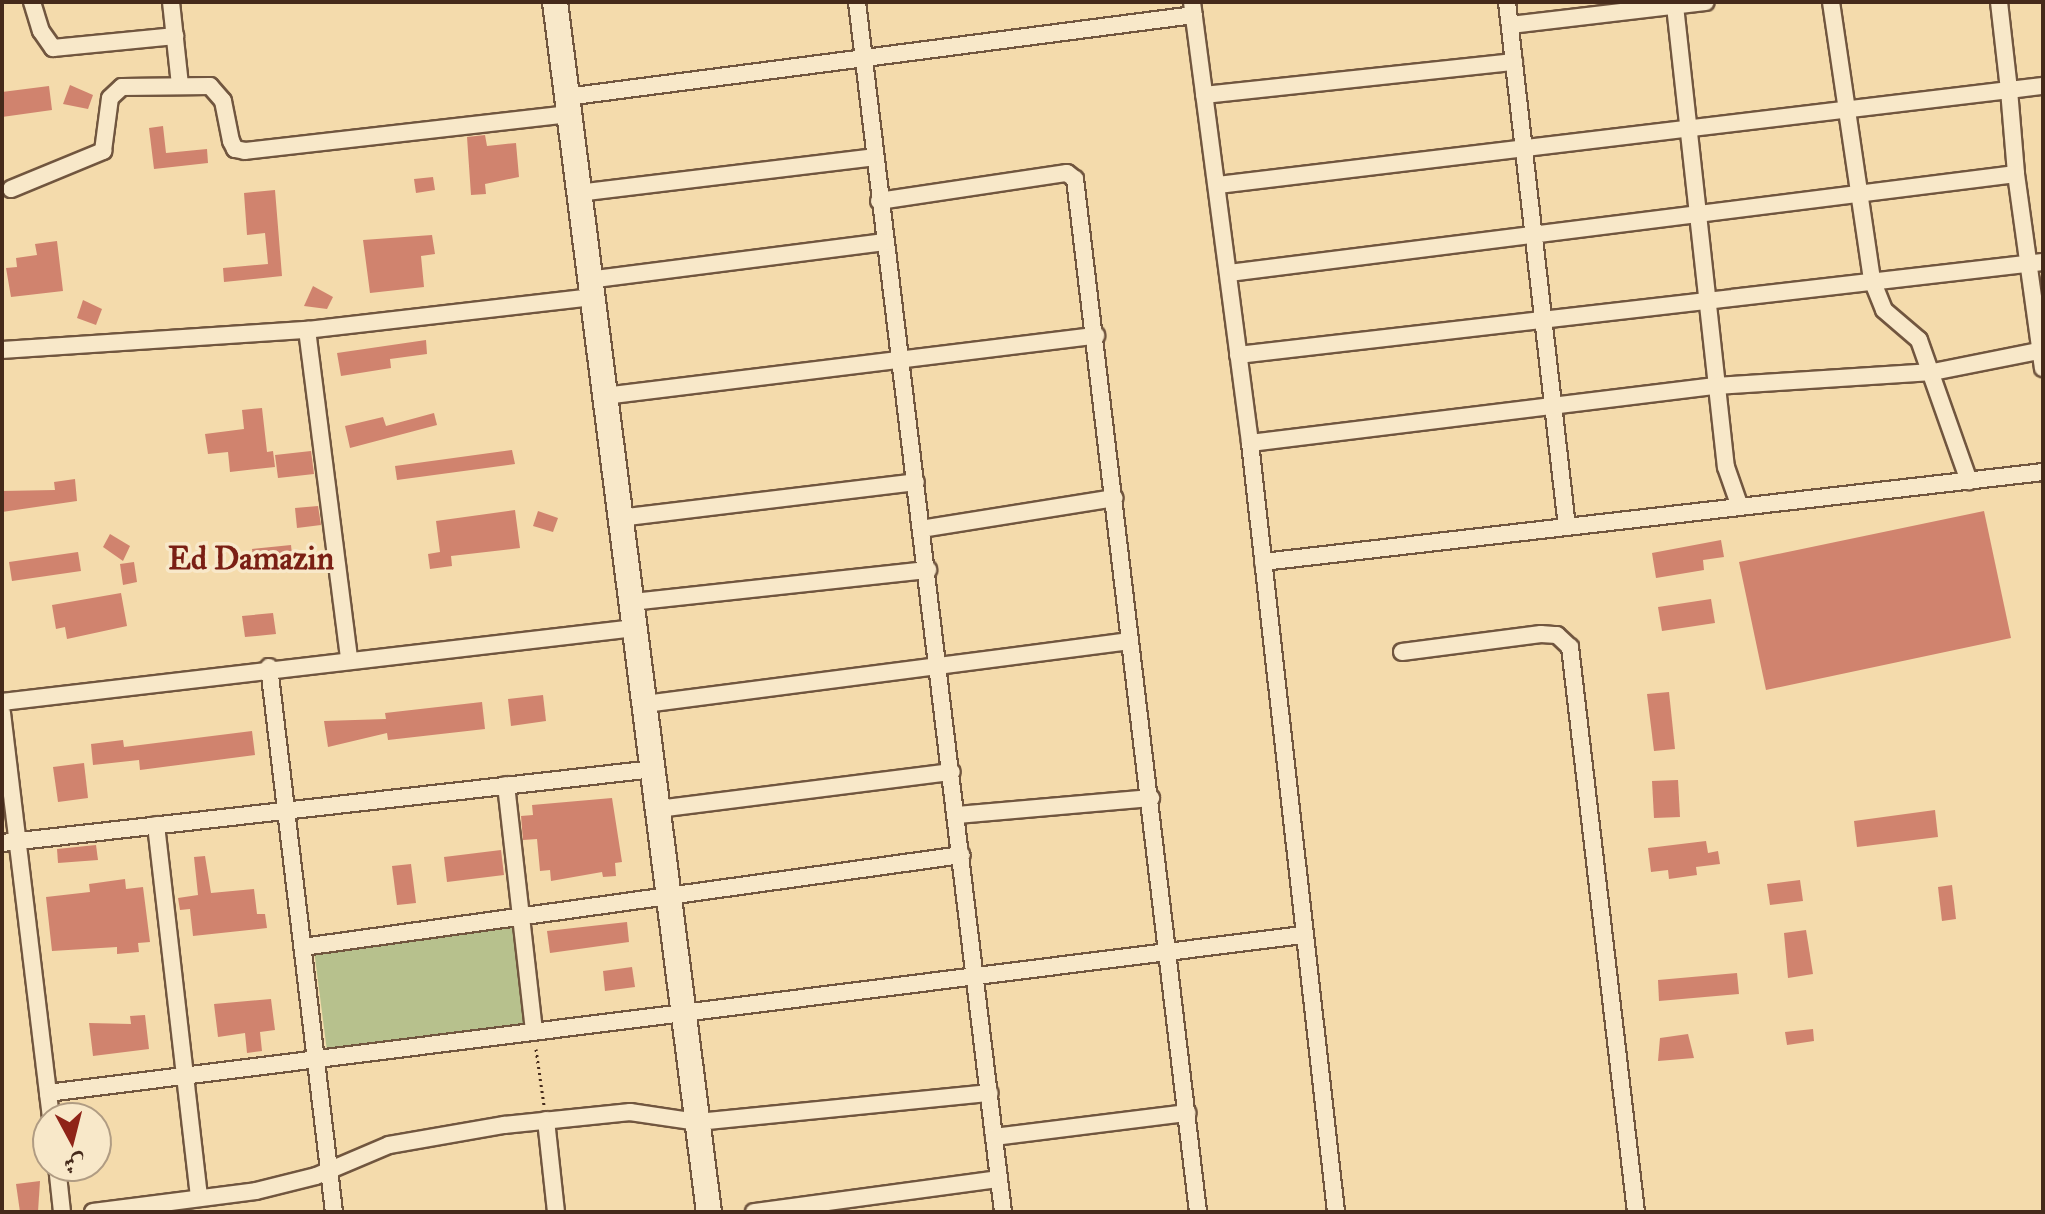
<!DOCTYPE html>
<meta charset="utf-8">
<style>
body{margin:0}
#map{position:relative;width:2045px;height:1214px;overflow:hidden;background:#f4dbac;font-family:"IM FELL Great Primer",Amiri,serif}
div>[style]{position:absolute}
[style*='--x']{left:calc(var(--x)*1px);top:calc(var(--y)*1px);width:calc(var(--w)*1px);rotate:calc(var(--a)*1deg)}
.green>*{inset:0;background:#b7c18d}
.building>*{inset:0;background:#d0836e}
.path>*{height:3px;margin-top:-1.5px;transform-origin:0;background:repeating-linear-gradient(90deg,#452a1b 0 2px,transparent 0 6px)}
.roads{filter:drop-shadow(2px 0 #71563f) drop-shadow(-2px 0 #71563f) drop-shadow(0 2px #71563f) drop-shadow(0 -2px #71563f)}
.street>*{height:16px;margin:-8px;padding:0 8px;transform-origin:8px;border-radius:8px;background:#f8e8c9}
.secondary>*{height:24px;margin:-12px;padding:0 12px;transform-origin:12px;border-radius:12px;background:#f8e8c9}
span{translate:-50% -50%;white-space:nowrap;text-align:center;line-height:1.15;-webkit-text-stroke:7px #f8e8c9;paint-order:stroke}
.quarter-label{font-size:32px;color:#7a1f14;font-weight:700}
.frame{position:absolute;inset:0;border:4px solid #452a1b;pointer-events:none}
.north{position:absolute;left:32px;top:1102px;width:80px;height:80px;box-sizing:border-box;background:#f8e8c9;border:2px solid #b09c83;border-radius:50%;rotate:173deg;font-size:22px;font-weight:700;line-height:32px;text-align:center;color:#452a1b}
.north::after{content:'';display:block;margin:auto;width:28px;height:36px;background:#8f2418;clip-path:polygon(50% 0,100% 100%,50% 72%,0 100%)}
</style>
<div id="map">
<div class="green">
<div style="clip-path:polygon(513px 925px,526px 1026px,327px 1051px,314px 950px)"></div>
</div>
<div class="building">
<div style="clip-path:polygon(70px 85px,93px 95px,88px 109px,63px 104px)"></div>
<div style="clip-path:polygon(49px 86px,52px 110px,2px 117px,2px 92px)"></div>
<div style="clip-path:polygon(163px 126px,166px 153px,207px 149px,208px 163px,154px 169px,149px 128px)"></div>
<div style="clip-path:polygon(485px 135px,487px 146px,516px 143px,519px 177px,485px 184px,486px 194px,471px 195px,467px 137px)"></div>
<div style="clip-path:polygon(433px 177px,435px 190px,416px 193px,414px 179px)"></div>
<div style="clip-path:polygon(275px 190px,282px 276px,224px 282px,223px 268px,268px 264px,265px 233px,247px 235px,244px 193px)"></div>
<div style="clip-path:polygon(432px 235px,435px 254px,421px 256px,424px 287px,370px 293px,363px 240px)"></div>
<div style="clip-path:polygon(57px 241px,63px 291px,11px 297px,6px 268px,17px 267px,16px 258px,37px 255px,35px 244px)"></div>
<div style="clip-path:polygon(313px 286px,333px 297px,327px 309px,304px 306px)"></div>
<div style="clip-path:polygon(83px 300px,102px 309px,96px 325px,77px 318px)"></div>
<div style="clip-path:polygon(426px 340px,427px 354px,390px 359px,391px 368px,341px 376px,337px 353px)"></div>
<div style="clip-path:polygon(262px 408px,267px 452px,273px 451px,275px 467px,230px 472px,228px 452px,208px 454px,205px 434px,244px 429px,242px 410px)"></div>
<div style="clip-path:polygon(434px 413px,437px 425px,350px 448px,345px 426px,383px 417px,386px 426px)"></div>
<div style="clip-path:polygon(512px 450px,515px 464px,397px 480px,395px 466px)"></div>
<div style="clip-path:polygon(311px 451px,314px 474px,278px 478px,275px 455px)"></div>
<div style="clip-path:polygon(75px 479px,77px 501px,2px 512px,2px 491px,55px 490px,54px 482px)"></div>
<div style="clip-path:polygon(318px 506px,321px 525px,297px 528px,295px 508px)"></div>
<div style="clip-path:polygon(515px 510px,520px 548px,451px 556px,452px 566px,430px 569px,428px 554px,440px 552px,436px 521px)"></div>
<div style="clip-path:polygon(538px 511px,558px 518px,553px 532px,533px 526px)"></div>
<div style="clip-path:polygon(1984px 511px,2011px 638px,1766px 690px,1739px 562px)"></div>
<div style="clip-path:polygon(110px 534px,130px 546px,123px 561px,103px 547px)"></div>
<div style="clip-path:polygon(1721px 540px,1724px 557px,1703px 560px,1704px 570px,1656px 578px,1652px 553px)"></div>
<div style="clip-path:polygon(291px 545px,293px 564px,254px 565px,252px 549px)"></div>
<div style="clip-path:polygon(78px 552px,81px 571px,12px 581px,9px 562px)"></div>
<div style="clip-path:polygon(134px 562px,137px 582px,123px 585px,120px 564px)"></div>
<div style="clip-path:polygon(121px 593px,127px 626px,67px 639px,65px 627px,56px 629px,52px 605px)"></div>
<div style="clip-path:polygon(1711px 599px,1715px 623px,1662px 631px,1658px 607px)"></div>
<div style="clip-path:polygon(273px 613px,276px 634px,245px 637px,242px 616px)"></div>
<div style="clip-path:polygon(1669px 692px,1675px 749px,1654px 751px,1647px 694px)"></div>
<div style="clip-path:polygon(543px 695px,546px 721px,511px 726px,508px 699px)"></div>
<div style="clip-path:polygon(482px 702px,485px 729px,388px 740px,387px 733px,328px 747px,324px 721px,386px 719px,385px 713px)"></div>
<div style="clip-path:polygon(252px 731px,255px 755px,140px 770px,139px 760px,93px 765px,91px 744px,123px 740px,124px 747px)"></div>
<div style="clip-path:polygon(84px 763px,88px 798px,58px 802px,53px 767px)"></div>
<div style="clip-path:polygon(1678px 780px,1680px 817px,1654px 818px,1652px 781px)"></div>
<div style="clip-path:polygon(612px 798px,622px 862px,615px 863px,616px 876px,603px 877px,602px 872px,551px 881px,550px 870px,540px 871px,537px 839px,523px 840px,521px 816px,533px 815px,532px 805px)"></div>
<div style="clip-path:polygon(1935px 810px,1938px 837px,1857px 847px,1854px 821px)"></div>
<div style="clip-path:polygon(1706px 841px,1708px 853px,1718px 851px,1720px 864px,1696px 867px,1697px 875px,1669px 879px,1668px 870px,1651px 872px,1648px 848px)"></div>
<div style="clip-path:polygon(96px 845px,98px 860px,58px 863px,57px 849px)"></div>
<div style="clip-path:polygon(501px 850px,504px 875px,447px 882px,444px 857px)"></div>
<div style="clip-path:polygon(205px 856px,211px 893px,254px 889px,257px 914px,265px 914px,267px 928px,193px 936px,190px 909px,180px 910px,178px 898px,198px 895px,194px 857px)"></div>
<div style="clip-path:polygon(411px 864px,416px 903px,397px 905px,392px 866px)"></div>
<div style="clip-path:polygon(125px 879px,126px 889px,143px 887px,150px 942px,138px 943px,139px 952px,117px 954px,117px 947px,52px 951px,46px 897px,90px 892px,89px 884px)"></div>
<div style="clip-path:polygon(1800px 880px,1803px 901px,1770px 905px,1767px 884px)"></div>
<div style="clip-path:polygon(1952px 885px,1956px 919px,1942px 921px,1938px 887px)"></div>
<div style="clip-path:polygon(627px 922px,629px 942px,550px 953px,547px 931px)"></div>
<div style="clip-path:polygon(1806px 930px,1813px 974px,1788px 978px,1784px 933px)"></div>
<div style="clip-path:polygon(632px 967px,635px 987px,605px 991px,603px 971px)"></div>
<div style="clip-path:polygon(1737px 973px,1739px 994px,1659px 1001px,1658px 980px)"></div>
<div style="clip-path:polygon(271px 999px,275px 1030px,260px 1032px,262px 1051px,247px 1053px,245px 1033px,218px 1037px,214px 1004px)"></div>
<div style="clip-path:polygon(145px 1015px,149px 1049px,93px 1056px,89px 1023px,131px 1024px,130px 1016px)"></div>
<div style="clip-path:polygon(1813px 1029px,1814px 1041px,1787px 1045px,1785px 1032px)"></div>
<div style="clip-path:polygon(1688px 1034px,1694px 1058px,1658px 1061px,1660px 1038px)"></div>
<div style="clip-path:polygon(40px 1181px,38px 1212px,20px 1212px,16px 1184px)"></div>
</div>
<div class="path">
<div style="--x:536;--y:1049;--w:57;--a:81.9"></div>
</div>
<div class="roads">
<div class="street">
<div style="--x:32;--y:2;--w:30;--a:73"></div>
<div style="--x:41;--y:31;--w:21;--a:55"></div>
<div style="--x:53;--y:48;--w:123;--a:-5.6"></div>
<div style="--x:171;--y:2;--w:83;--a:83.8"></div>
<div style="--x:857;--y:2;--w:1219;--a:83.12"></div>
<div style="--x:1192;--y:2;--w:445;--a:82.5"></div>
<div style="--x:1250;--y:443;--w:774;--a:83.62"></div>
<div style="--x:1507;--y:2;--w:528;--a:83.48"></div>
<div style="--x:1831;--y:2;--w:281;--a:81.6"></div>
<div style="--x:1872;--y:280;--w:32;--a:68"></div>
<div style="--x:1884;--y:310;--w:46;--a:40.6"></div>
<div style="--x:1919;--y:340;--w:150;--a:70.5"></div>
<div style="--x:1999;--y:2;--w:89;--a:83.5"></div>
<div style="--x:2009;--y:90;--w:34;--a:-7"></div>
<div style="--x:1675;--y:6;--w:464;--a:83.7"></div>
<div style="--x:1726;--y:467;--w:42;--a:70.7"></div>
<div style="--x:1510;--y:25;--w:197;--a:-6.7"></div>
<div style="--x:1204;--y:95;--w:312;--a:-6.1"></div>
<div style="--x:566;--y:97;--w:633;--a:-7.44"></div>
<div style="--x:1218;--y:185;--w:797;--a:-6.85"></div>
<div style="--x:2009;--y:90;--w:84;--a:85.2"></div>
<div style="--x:2016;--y:174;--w:196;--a:82.1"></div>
<div style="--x:11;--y:189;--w:100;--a:-22.4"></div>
<div style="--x:103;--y:151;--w:53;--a:-82.5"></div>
<div style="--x:110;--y:98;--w:16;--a:-43"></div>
<div style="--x:122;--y:87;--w:88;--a:-0.7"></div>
<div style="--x:210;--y:86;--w:20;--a:49"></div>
<div style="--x:223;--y:101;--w:41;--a:78.7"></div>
<div style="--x:231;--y:141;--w:9;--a:63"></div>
<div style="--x:235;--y:149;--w:10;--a:11"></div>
<div style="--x:245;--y:151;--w:325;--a:-6.5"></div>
<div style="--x:578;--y:193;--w:298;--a:-6.9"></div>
<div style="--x:879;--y:201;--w:190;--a:-8.5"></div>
<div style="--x:1067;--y:173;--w:10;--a:37"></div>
<div style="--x:1075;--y:179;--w:1040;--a:83.21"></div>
<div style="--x:1229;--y:273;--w:793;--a:-7.17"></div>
<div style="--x:588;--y:280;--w:299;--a:-7.3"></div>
<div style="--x:307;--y:330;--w:332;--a:82.7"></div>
<div style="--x:2;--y:350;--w:306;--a:-3.8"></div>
<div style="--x:307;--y:330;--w:286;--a:-6.6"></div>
<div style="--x:1238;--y:355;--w:810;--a:-6.59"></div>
<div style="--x:604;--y:396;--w:496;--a:-7"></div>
<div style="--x:1250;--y:443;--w:469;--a:-7"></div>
<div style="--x:1716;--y:386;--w:217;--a:-3.7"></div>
<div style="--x:1933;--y:372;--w:112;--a:-11.3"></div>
<div style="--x:619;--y:518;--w:299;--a:-6.9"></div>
<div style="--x:921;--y:529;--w:196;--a:-9.1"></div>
<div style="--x:1263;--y:562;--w:785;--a:-6.58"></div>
<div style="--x:632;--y:602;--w:298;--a:-6.2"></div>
<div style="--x:1402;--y:652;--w:140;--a:-7.4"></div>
<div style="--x:1541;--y:634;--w:16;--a:4"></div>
<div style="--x:1557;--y:635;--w:18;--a:43"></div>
<div style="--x:1570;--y:647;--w:569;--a:83.34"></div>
<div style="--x:269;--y:667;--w:549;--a:83.2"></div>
<div style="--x:2;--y:702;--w:637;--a:-6.67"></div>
<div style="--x:645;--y:704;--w:489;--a:-7.4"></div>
<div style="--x:2;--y:713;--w:408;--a:83.1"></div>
<div style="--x:506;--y:785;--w:248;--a:83.5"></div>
<div style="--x:658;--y:809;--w:296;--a:-7.2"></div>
<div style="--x:957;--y:815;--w:195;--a:-5"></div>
<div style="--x:156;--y:825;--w:373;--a:83.4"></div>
<div style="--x:2;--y:843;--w:656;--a:-6.48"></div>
<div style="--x:303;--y:947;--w:665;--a:-7.95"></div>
<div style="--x:48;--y:1093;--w:1265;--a:-7.18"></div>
<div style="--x:546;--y:1120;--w:93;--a:83.8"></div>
<div style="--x:994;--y:1137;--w:195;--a:-7.1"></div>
<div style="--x:57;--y:1166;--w:46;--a:83.8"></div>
<div style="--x:93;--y:1212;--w:164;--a:-7.3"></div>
<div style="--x:256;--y:1191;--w:62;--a:-14"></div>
<div style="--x:316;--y:1176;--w:79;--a:-23"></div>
<div style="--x:389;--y:1145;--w:117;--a:-9.9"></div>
<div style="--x:504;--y:1125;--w:127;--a:-5.9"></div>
<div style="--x:630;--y:1112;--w:69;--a:8.4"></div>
<div style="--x:698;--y:1122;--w:293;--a:-5.7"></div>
<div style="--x:754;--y:1212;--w:247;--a:-7.7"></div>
</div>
<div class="secondary">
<div style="--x:555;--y:2;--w:1220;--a:82.75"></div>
</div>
</div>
<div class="quarter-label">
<span style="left:251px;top:559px">Ed Damazin</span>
</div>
<div class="frame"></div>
<div class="north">ش</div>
</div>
